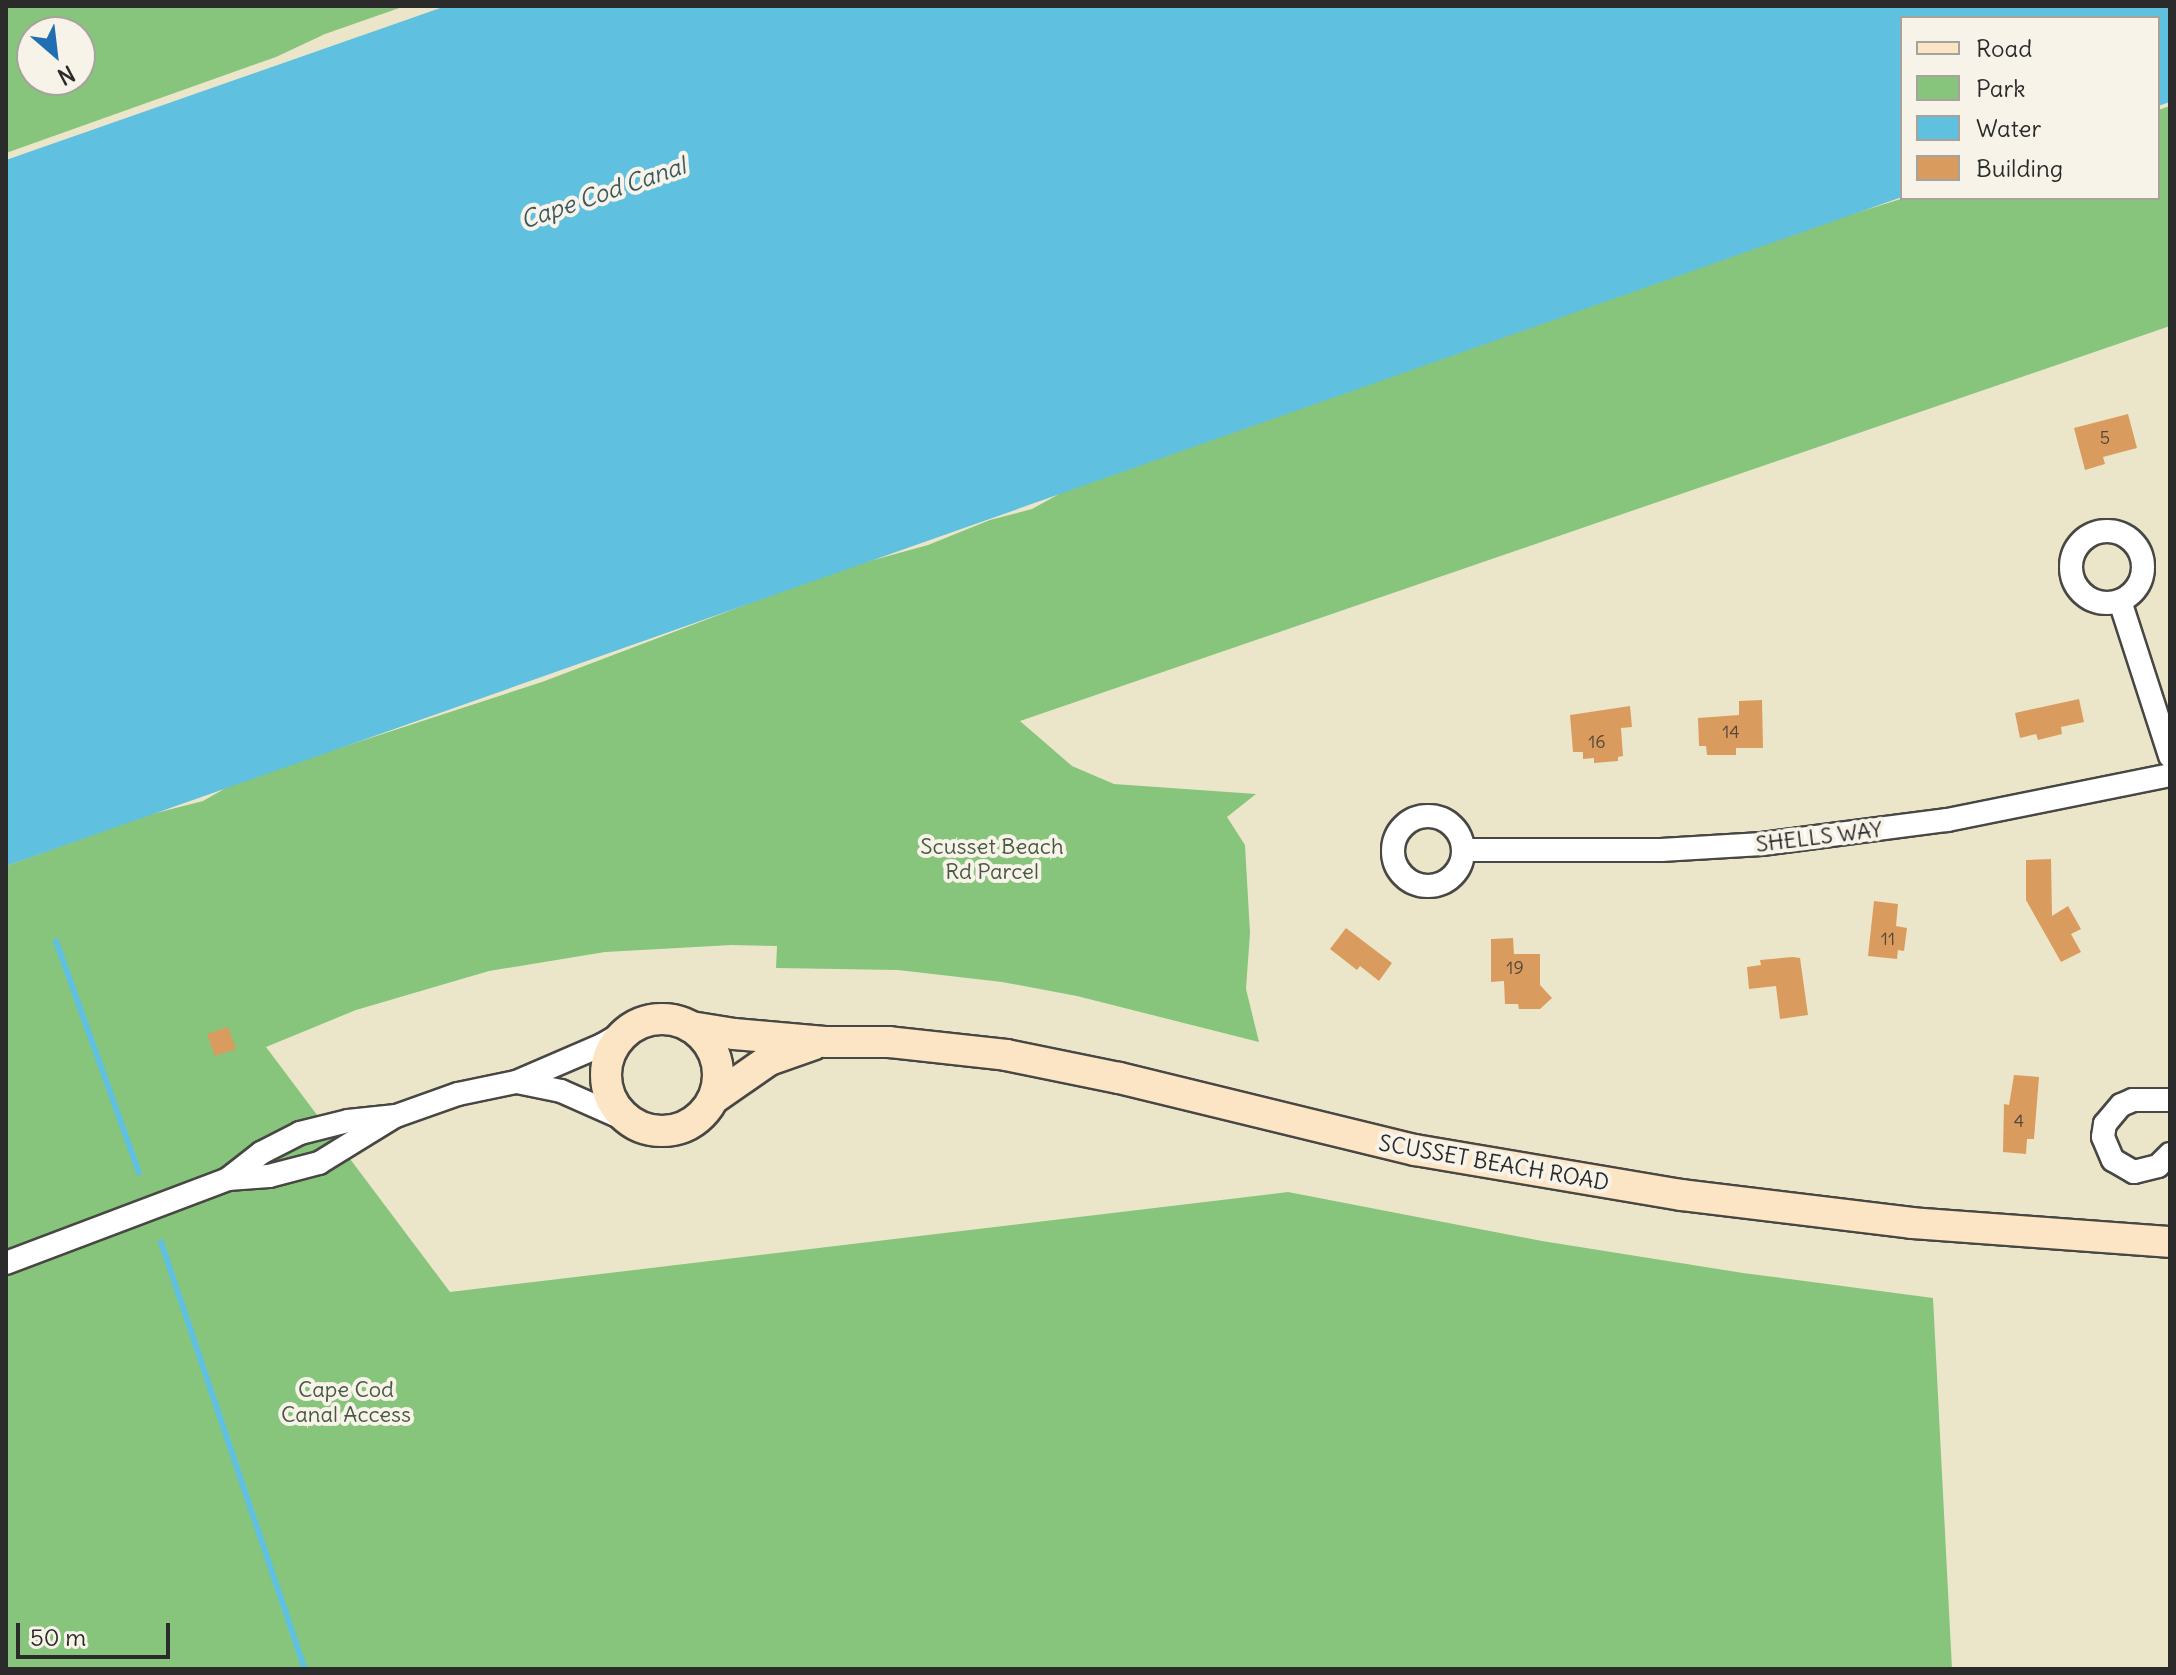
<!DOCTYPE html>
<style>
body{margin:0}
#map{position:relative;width:2176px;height:1675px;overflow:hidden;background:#ebe6ca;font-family:Delius,sans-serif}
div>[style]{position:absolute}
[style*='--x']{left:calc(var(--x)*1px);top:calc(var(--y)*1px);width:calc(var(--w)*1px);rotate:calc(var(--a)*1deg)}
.green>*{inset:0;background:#87c57c}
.water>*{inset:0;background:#60c0df}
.stream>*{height:6px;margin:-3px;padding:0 3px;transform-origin:3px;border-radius:3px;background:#60c0df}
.building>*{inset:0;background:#da9c5e}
.roads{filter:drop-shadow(2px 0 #484743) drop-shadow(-2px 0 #484743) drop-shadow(0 2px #484743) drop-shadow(0 -2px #484743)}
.minor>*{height:22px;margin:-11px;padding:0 11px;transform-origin:11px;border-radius:11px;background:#fff}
.minor>.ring{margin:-11px;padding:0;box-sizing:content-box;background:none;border:22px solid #fff;border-radius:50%}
.secondary>*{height:30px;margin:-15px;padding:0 15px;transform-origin:15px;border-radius:15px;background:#fce5c4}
.secondary>.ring{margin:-15px;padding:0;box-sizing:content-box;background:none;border:30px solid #fce5c4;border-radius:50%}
span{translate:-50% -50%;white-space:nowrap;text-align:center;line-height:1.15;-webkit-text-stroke:8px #f7f3e8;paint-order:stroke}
.number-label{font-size:18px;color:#574738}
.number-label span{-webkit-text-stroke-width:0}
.street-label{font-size:22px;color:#2b2b2b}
.park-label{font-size:22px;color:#475943}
.water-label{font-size:24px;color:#3b5861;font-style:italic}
.frame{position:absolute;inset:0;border:8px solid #2b2b2b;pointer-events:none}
.legend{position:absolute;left:1900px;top:16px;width:260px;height:184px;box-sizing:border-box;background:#f7f3e8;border:2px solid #a5a39c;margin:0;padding:10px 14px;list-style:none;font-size:24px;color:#2b2b2b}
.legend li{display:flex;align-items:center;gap:16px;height:40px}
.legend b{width:40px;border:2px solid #a5a39c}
.north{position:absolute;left:16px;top:16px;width:80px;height:80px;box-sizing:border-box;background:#f7f3e8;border:2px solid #a5a39c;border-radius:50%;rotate:152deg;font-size:22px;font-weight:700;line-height:32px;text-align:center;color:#2b2b2b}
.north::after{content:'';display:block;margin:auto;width:28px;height:36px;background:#1f6fb2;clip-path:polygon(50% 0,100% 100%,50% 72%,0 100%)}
.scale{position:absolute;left:16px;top:1623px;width:154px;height:36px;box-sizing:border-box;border:4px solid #2b2b2b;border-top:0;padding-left:10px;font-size:24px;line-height:28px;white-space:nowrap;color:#2b2b2b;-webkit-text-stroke:6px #f7f3e8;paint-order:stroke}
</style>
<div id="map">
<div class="green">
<div style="clip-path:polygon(evenodd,6px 6px,405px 6px,325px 34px,276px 57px,6px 153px,6px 6px,32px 32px,80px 32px,80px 80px,32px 80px,32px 32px)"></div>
<div style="clip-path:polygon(2170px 106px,2170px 326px,1020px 721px,1072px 766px,1114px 784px,1256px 794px,1227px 817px,1245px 845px,1250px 933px,1246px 989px,1259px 1042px,1077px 996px,1002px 982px,898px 970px,776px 968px,777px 946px,732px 945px,605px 952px,489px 971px,356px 1010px,266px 1047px,450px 1292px,1288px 1192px,1542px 1241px,1743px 1273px,1933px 1298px,1952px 1669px,6px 1669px,6px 866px,144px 816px,203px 801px,238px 781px,542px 682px,837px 570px,928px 545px,990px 520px,1032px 509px,1061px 493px,1846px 216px,1904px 198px,2158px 198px,2158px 110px)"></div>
</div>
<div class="water">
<div style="clip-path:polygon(446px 6px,2170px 6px,2170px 102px,2158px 106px,2158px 18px,1902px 18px,1902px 197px,6px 866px,6px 160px)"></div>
</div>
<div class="stream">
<div style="--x:56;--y:941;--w:246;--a:70.3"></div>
<div style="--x:161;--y:1242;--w:451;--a:71.4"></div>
</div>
<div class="building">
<div style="clip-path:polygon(2128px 414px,2137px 448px,2103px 457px,2105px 464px,2085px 470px,2074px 428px)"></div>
<div style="clip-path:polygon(2079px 699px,2084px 722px,2061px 727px,2062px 734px,2038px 740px,2036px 734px,2020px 738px,2015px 713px)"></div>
<div style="clip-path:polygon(1762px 700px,1763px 748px,1736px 748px,1736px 755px,1707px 755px,1706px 746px,1699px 746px,1698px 718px,1739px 715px,1739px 701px)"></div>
<div style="clip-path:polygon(1630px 706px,1632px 727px,1621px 728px,1623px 756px,1618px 757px,1618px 761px,1594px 763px,1594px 758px,1583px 759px,1583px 752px,1573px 752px,1570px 715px)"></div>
<div style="clip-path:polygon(2051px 859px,2052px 916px,2068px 906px,2081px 929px,2071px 934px,2081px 952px,2061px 962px,2026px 900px,2026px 860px)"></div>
<div style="clip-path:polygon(1874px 901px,1898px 904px,1896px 926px,1907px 928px,1904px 951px,1898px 950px,1897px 959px,1868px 956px)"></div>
<div style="clip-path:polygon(1346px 928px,1392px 963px,1379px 981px,1360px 966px,1357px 970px,1330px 949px)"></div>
<div style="clip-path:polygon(1513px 938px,1514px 954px,1540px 954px,1540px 985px,1552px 998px,1540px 1009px,1519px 1009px,1518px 1004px,1505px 1004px,1504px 981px,1491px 982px,1491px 939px)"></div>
<div style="clip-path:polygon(1793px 957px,1800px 958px,1808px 1015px,1780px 1019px,1776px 986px,1749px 989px,1747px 967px,1761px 965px,1760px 960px)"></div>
<div style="clip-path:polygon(228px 1027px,236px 1049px,215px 1056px,207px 1034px)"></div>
<div style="clip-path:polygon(2014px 1075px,2039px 1077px,2034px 1139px,2027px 1139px,2026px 1154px,2003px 1152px,2004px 1104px,2009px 1105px)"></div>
</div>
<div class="roads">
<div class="minor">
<div class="ring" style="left:2071px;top:531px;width:50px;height:50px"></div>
<div style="--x:2120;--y:601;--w:163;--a:72.1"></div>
<div class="ring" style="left:1393px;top:816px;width:48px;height:48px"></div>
<div style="--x:1464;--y:850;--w:197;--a:0"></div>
<div style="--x:1661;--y:850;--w:101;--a:-3.4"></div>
<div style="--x:1762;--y:844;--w:187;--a:-7.4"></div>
<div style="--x:1947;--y:820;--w:227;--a:-11.4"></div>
<div style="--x:517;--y:1082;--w:45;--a:11.6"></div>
<div style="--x:561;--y:1091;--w:74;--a:23.8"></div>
<div style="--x:2170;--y:1100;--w:37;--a:180"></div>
<div style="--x:2133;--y:1100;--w:13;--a:157"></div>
<div style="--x:2121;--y:1105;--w:25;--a:130"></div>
<div style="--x:2105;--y:1124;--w:13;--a:99"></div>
<div style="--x:2103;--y:1137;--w:25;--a:67"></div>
<div style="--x:2113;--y:1160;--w:24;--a:30"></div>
<div style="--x:2134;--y:1172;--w:25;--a:-14"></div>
<div style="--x:2158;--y:1166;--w:17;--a:-45"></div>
<div style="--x:228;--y:1179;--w:41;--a:-4.2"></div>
<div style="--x:269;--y:1176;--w:52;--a:-14.6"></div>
<div style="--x:319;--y:1163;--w:86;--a:-31.7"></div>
<div style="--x:6;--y:1263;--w:237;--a:-20.7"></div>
<div style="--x:228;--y:1179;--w:42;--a:-38.2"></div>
<div style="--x:261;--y:1153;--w:44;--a:-27.1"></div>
<div style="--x:300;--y:1133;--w:49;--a:-14"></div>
<div style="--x:348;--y:1121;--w:48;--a:-5.9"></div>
<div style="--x:396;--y:1116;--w:66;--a:-19.5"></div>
<div style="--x:458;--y:1094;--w:59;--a:-11.7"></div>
<div style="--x:516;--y:1082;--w:94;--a:-23.3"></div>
<div style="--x:602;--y:1045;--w:36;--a:-30"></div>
</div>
<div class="secondary">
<div class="ring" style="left:606px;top:1019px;width:82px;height:82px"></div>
<div style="--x:691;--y:1027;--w:44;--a:9.2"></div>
<div style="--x:734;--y:1034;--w:91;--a:5"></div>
<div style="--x:825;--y:1042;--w:64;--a:0"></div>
<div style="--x:889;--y:1042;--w:118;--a:6.3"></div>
<div style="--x:1006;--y:1055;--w:115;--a:11.5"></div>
<div style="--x:1119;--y:1078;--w:305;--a:13.7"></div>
<div style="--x:1415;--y:1150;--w:270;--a:9.6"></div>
<div style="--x:1681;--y:1195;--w:232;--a:6.9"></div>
<div style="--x:1911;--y:1223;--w:260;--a:4.2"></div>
<div style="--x:713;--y:1099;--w:68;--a:-34.9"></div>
<div style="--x:769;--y:1060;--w:46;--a:-19.2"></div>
</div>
</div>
<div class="number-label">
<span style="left:2105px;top:438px">5</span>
<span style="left:1731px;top:732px">14</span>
<span style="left:1597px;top:742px">16</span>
<span style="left:1888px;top:939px">11</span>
<span style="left:1515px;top:968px">19</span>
<span style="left:2019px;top:1121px">4</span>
</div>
<div class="street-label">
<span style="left:1819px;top:837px;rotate:-7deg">SHELLS WAY</span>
<span style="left:1494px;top:1163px;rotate:10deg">SCUSSET BEACH ROAD</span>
</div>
<div class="park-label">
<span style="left:992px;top:859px">Scusset Beach<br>Rd Parcel</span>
<span style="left:346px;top:1402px">Cape Cod<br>Canal Access</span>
</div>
<div class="water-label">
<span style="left:603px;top:193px;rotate:-19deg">Cape Cod Canal</span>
</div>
<div class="frame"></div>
<ul class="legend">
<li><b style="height:10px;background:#fce5c4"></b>Road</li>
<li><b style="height:22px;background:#87c57c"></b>Park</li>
<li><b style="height:22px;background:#60c0df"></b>Water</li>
<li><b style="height:22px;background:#da9c5e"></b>Building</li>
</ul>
<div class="north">N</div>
<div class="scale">50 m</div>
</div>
